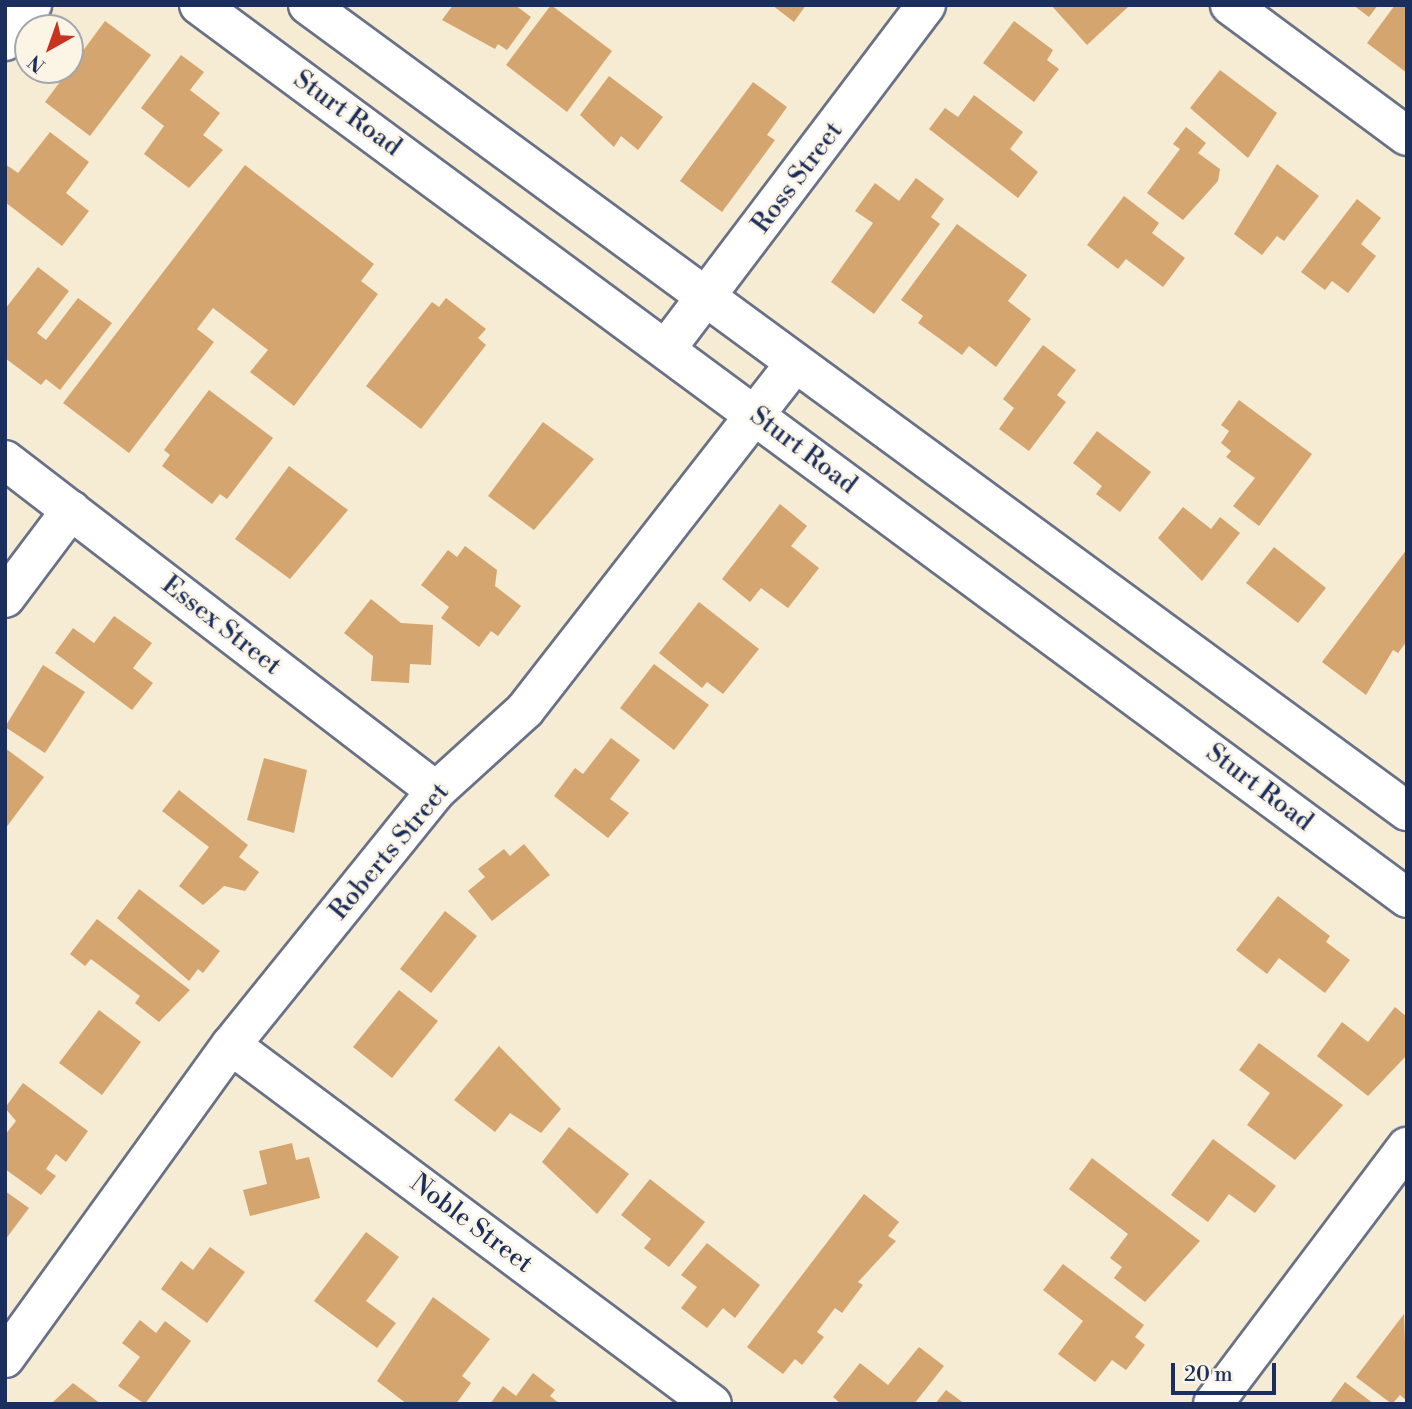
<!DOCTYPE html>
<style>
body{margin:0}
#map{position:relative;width:1412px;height:1409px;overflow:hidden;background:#f6ebd3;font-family:"Libre Bodoni",serif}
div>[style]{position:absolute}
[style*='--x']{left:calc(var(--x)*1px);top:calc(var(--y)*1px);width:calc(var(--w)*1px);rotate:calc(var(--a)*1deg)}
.building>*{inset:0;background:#d5a56f}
.roads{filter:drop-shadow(2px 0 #687187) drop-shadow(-2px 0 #687187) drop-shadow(0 2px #687187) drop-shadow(0 -2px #687187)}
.minor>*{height:38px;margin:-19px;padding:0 19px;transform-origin:19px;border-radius:19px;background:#fff}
.major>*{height:38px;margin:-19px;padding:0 19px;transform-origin:19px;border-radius:19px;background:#fff}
span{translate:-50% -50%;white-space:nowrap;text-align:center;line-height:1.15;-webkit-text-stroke:5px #fcf5e5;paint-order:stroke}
.street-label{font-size:26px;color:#1b2f5e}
.frame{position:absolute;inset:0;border:7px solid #1b2f5e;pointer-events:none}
.north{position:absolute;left:14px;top:14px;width:70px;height:70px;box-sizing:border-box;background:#fcf5e5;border:2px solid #a2a6af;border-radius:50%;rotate:220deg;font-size:19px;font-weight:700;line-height:28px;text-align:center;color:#1b2f5e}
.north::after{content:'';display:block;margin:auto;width:24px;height:32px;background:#c8321e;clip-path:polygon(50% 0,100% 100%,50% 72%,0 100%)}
.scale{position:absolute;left:1171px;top:1363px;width:105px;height:32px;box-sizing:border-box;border:4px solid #1b2f5e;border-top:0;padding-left:9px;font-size:21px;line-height:24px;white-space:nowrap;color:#1b2f5e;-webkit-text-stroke:5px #fcf5e5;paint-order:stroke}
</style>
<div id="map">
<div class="building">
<div style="clip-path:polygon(453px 5px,515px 5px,531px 17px,507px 50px,498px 44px,495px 49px,442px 20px)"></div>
<div style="clip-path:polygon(551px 5px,612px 51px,567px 112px,506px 65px)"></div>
<div style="clip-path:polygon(772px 5px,806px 5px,794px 22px)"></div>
<div style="clip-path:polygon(1051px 5px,1126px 5px,1128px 7px,1087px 45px)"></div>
<div style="clip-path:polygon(1353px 5px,1378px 5px,1369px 17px)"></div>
<div style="clip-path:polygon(1395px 5px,1407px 5px,1407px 73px,1367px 43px)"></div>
<div style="clip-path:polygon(105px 21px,151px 55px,90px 136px,45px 102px)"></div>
<div style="clip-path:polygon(1014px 21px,1053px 50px,1047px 60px,1059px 69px,1034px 102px,983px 63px)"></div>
<div style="clip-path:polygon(181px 55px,204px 72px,190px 90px,220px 113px,203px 135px,223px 150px,189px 188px,144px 154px,164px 126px,141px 108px)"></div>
<div style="clip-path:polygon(1220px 70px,1277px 113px,1248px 158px,1190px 108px)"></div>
<div style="clip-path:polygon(609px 76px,663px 117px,638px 150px,621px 136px,614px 147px,580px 115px)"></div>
<div style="clip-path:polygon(753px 82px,787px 107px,767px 135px,775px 140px,722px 212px,680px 181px)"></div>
<div style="clip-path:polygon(974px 95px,1023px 132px,1010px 149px,1038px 172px,1018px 198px,929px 129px,945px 108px,958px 117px)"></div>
<div style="clip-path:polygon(1186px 127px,1206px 143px,1198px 153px,1220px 169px,1218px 181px,1183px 220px,1147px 193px,1180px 149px,1173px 144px)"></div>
<div style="clip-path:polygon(50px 132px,89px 162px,66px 193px,89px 211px,62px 246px,5px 202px,5px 164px,18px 173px)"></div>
<div style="clip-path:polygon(1277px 164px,1319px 196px,1284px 241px,1277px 236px,1262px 255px,1234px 234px)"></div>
<div style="clip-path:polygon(245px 165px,374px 264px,361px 281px,378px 294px,294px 406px,250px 372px,268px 350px,213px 308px,197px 329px,214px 342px,129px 453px,63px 403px)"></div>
<div style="clip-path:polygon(916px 178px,944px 199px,931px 217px,940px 224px,874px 314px,831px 282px,873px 223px,855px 211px,875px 183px,899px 201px)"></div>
<div style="clip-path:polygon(1124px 196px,1159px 223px,1152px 233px,1185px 258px,1163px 287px,1126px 259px,1118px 269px,1087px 245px)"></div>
<div style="clip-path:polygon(1357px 199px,1381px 218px,1361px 244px,1376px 256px,1348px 293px,1332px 281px,1325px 290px,1301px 272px)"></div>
<div style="clip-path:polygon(957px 224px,1027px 275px,1008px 301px,1031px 319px,996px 367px,969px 346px,962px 355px,918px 323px,923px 316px,901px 300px)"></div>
<div style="clip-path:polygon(38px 267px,69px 291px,37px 333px,46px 340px,78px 298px,112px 323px,60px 390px,46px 379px,41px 385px,5px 358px,5px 309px)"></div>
<div style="clip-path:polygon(446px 298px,486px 329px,478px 338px,486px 345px,421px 429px,366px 386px,432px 302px,439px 307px)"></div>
<div style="clip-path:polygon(1043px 345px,1076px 370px,1057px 395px,1066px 402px,1029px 451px,999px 429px,1014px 408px,1003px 399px)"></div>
<div style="clip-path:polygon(209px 390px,273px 438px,227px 499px,220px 494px,212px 504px,162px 466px,170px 455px,164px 450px)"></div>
<div style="clip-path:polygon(1239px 400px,1312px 454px,1259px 526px,1233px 506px,1255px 478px,1226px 457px,1231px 451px,1221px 443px,1229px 431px,1221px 425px)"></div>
<div style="clip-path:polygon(543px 422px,594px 459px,534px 530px,488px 496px)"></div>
<div style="clip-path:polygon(1097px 431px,1151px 472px,1120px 512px,1096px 494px,1102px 486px,1073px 463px)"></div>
<div style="clip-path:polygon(289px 466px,348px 510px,290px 579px,235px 539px)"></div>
<div style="clip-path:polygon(780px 504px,807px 526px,791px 546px,819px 568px,788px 608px,761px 588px,750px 602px,722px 579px)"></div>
<div style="clip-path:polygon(1183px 507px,1211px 529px,1220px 517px,1240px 533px,1202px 581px,1158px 538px)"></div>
<div style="clip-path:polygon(465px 546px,497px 570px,495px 586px,521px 606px,498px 636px,491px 631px,479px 647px,441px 618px,449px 607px,421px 585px,448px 550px,457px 557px)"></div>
<div style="clip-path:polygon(1274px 547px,1326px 588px,1298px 623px,1246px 583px)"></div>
<div style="clip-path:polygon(1407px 549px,1407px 641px,1398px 653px,1393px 650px,1366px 695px,1322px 662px)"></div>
<div style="clip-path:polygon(371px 599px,401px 623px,433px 625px,431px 665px,410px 664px,409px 683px,371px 681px,373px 656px,344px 633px)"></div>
<div style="clip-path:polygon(699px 602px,759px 649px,723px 694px,707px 682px,702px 688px,659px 653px)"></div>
<div style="clip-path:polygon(114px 616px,152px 643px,133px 668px,153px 683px,132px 710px,55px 653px,73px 628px,94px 643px)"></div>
<div style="clip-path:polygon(654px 664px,709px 705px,674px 750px,620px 708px)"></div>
<div style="clip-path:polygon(43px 665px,85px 692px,45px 753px,5px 727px)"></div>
<div style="clip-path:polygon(611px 738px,640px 760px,610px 799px,629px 813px,608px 838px,554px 796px,575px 768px,583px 774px)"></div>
<div style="clip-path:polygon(5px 748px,44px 777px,5px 829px)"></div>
<div style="clip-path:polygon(264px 758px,307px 770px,294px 833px,247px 820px)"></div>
<div style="clip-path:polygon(179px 790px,248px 845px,239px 857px,259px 872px,245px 891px,224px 886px,203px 905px,179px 886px,209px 847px,162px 811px)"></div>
<div style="clip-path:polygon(524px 844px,550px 875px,492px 921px,468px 891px,485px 877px,478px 869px,504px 849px,510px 856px)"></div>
<div style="clip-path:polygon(139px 889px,220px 951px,203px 973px,198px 969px,189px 981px,117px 918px)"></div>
<div style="clip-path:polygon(1278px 896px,1330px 936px,1326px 942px,1350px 960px,1325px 993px,1279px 958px,1267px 974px,1236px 950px)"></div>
<div style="clip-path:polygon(445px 911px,477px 936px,431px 993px,400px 969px)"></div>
<div style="clip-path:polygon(97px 919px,190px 990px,159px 1022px,135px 1003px,140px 996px,91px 959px,85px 966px,70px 954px)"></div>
<div style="clip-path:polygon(399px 990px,438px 1021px,392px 1078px,353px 1047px)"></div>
<div style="clip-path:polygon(1395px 1007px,1407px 1017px,1407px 1055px,1368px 1096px,1317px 1056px,1342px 1022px,1368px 1042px)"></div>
<div style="clip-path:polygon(99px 1010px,141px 1042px,102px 1095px,59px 1063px)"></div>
<div style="clip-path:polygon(1259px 1043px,1343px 1105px,1295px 1160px,1247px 1125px,1270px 1093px,1239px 1070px)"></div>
<div style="clip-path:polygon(499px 1046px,561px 1109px,541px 1133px,510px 1113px,495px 1132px,454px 1100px)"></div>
<div style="clip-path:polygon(23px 1083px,88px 1131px,66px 1162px,56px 1154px,46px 1169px,56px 1176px,41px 1195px,5px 1169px,5px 1135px,16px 1121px,5px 1108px)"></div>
<div style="clip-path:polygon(569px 1127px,629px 1174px,597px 1214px,542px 1162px)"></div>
<div style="clip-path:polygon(1213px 1139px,1276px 1186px,1255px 1213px,1229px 1194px,1208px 1222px,1171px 1195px)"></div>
<div style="clip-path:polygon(292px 1143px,296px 1160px,309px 1157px,320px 1198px,250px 1216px,243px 1190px,267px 1184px,259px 1151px)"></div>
<div style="clip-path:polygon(1092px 1158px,1200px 1241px,1145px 1302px,1114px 1278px,1122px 1267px,1110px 1258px,1128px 1234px,1069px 1189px)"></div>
<div style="clip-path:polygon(650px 1179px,705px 1222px,669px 1267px,644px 1248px,651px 1239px,621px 1215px)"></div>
<div style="clip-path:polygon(5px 1191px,29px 1208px,5px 1240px)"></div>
<div style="clip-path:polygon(864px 1194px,899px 1222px,888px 1236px,896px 1241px,858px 1282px,863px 1285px,842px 1313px,835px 1308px,817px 1332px,824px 1337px,802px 1365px,795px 1359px,783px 1374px,747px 1347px)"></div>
<div style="clip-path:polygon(366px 1232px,399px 1257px,366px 1301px,396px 1323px,377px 1348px,314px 1301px)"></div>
<div style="clip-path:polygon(707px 1243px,760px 1285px,735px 1318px,723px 1308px,707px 1328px,681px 1308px,697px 1287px,681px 1275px)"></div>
<div style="clip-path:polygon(210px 1247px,245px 1272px,207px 1323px,161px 1289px,181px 1261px,193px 1270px)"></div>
<div style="clip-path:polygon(1063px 1264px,1144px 1325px,1135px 1337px,1145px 1345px,1126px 1370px,1112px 1360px,1095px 1382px,1058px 1354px,1083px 1321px,1043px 1290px)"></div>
<div style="clip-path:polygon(433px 1297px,490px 1339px,462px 1376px,471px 1383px,456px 1404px,407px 1404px,377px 1381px)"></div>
<div style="clip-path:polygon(1404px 1314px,1407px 1401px,1400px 1395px,1392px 1404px,1356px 1377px)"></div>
<div style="clip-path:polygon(140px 1320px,156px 1333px,165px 1321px,191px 1341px,145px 1404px,118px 1386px,140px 1357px,122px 1343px)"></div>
<div style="clip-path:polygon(919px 1347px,944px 1366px,914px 1404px,841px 1404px,833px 1397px,860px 1363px,888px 1385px)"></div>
<div style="clip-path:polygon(533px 1373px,555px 1390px,550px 1396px,560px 1404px,490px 1404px,503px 1386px,516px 1396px)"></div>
<div style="clip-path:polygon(1345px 1382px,1374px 1404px,1329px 1404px)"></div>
<div style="clip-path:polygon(73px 1383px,101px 1404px,51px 1404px)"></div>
<div style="clip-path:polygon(946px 1390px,965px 1404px,935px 1404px)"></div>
</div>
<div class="roads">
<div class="minor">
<div style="--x:1230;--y:5;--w:220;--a:36.5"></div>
<div style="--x:5;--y:41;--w:45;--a:-53.1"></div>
<div style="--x:666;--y:349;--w:431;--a:-52.9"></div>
<div style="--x:5;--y:460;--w:543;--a:37.52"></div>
<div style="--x:5;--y:598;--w:110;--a:-53.1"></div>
<div style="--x:231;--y:1045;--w:600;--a:36.74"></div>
<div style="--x:5;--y:1358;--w:386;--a:-54.2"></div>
<div style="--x:231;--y:1045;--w:326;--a:-51.1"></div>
<div style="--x:436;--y:791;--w:120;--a:-42.3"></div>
<div style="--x:525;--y:710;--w:440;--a:-52.1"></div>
<div style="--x:1213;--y:1404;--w:322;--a:-53"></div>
</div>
<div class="major">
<div style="--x:199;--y:5;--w:1502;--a:36.47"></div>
<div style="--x:308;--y:5;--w:1363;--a:36.26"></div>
</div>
</div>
<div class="street-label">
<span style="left:347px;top:114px;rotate:36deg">Sturt Road</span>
<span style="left:798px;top:178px;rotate:-53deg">Ross Street</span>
<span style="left:803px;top:451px;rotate:37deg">Sturt Road</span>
<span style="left:221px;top:626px;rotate:38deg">Essex Street</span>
<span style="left:1259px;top:788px;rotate:37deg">Sturt Road</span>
<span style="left:390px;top:852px;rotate:-50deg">Roberts Street</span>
<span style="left:471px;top:1224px;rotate:37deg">Noble Street</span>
</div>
<div class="frame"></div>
<div class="north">N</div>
<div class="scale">20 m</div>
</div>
